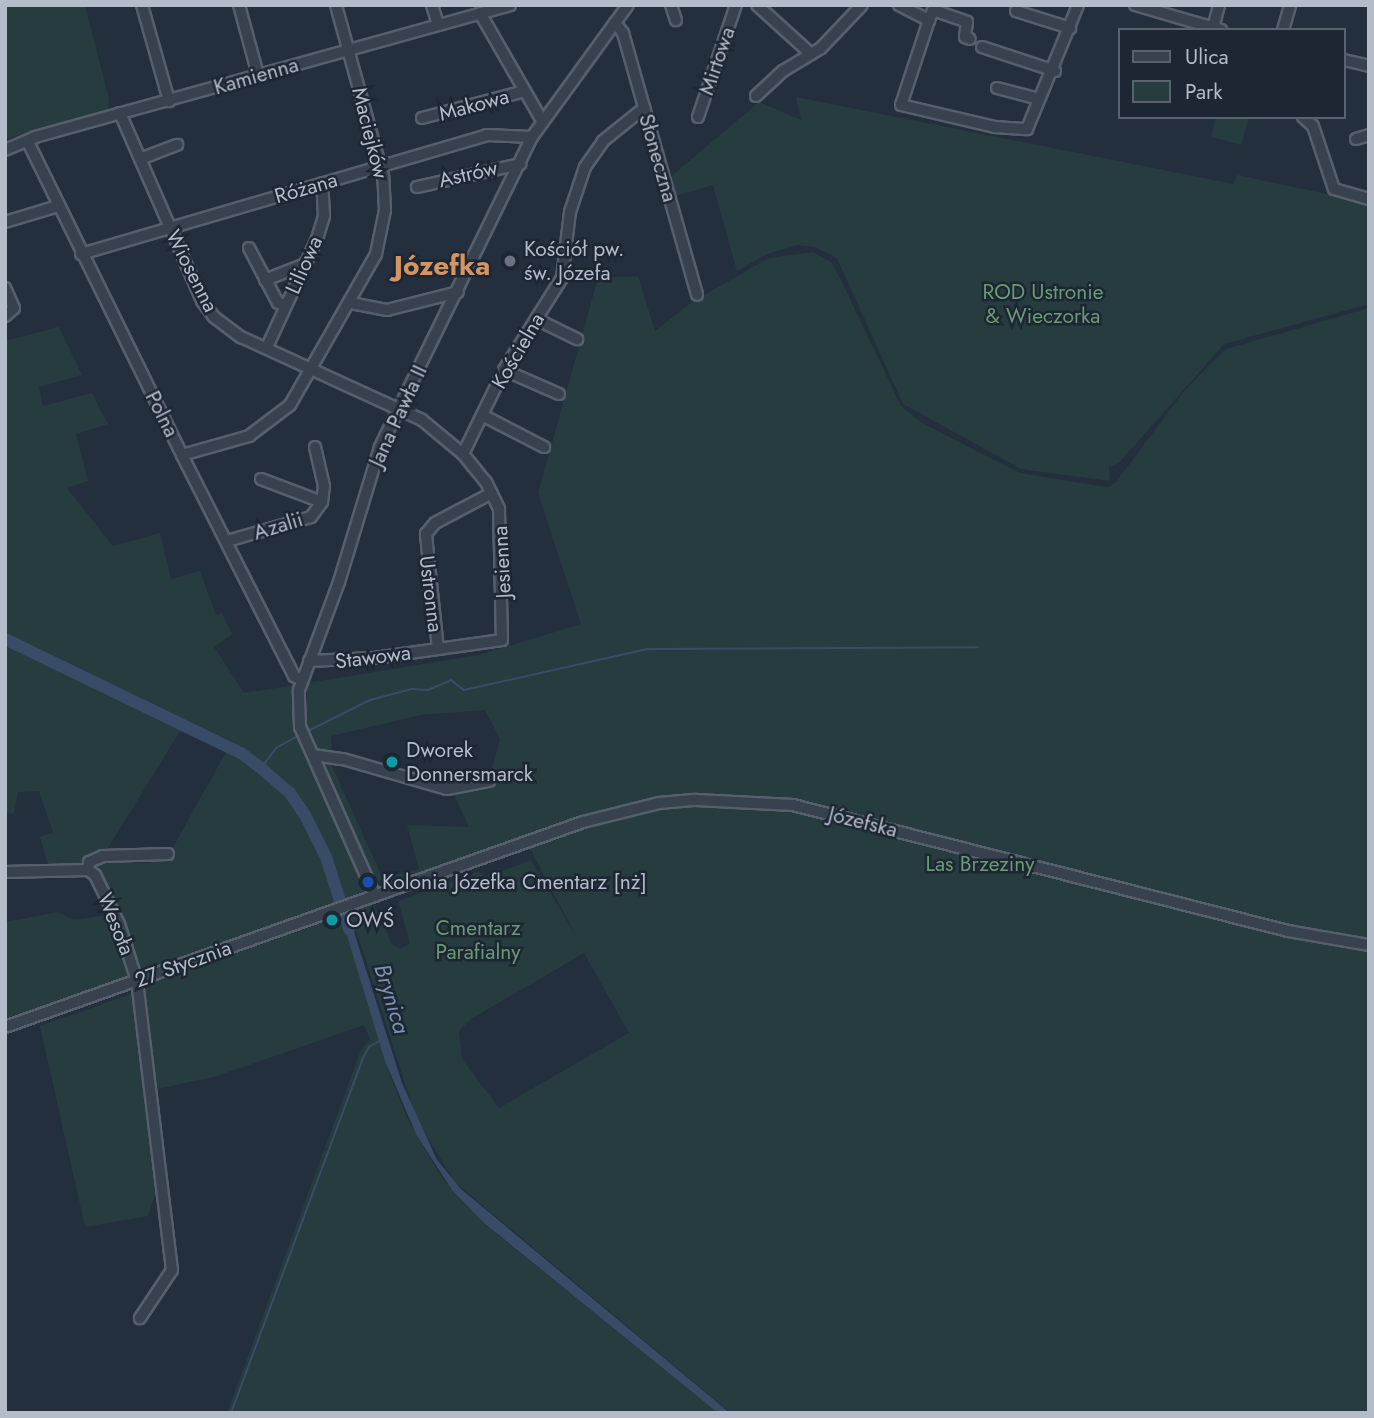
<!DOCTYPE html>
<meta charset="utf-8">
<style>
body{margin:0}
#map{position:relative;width:1374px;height:1418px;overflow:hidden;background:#242f3e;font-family:Jost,sans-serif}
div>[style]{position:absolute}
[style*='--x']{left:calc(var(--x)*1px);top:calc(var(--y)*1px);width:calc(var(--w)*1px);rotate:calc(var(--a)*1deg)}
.green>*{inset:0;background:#263c3f}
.water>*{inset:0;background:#394c67}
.stream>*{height:2px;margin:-1px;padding:0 1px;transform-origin:1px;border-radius:1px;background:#394c67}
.river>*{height:12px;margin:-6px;padding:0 6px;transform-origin:6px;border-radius:6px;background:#394c67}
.roads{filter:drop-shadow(2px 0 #565f6c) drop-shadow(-2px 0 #565f6c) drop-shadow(0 2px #565f6c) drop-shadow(0 -2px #565f6c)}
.minor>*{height:10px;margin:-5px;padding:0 5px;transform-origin:5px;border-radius:5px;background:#38414e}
.dots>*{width:19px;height:19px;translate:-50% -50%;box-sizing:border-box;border:4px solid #1d2633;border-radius:50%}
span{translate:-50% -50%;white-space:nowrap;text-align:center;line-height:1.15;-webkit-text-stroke:5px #1d2633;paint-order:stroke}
.street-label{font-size:21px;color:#b4bcc9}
.poi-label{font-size:21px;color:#b4bcc9}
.left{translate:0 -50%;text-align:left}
.park-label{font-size:21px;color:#6b9a76}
.water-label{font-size:23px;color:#7c92b1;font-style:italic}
.district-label{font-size:28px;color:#d59563;font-weight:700}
.frame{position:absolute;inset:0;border:7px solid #b4bcc9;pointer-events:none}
.legend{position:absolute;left:1118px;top:28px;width:228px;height:91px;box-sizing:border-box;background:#1d2633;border:2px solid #59626f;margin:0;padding:9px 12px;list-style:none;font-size:21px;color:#b4bcc9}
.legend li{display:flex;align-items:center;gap:14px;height:35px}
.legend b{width:35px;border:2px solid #59626f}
</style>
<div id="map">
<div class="green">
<div style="clip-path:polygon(5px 5px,85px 5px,109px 99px,108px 113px,5px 139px)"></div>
<div style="clip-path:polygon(796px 97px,1233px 184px,1237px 175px,1369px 203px,1369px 304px,1224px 344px,1119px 463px,1109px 467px,1110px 481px,1021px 469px,903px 404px,837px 258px,815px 247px,797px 245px,767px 254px,737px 271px,713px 185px,672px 197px,667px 180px,759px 102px,801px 120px)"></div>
<div style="clip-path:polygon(1216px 117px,1249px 117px,1241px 145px,1211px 137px)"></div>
<div style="clip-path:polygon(evenodd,813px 252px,831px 262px,841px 280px,901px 406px,922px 423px,1020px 473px,1092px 485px,1109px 487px,1116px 482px,1185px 390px,1226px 349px,1369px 308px,1369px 1413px,731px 1413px,455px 1182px,416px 1118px,350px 911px,373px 903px,392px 944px,401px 949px,410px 943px,398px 901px,478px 872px,486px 877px,531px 860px,577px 938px,526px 841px,393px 884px,376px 880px,306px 726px,307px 683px,479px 655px,581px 624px,538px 493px,598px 278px,638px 276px,655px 331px,692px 302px,769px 258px,813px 252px,485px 710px,500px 739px,491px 773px,497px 785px,454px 795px,469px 827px,407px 825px,419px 869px,382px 877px,332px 766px,331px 736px,421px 715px,485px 710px,813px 252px,584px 953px,629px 1033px,499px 1108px,462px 1059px,459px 1031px,471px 1019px,584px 953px)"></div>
<div style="clip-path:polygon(59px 327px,82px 375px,39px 387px,43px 406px,92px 393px,108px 424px,76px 434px,88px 481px,67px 488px,113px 546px,160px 533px,171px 579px,200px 571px,216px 615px,222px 613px,232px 634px,214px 647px,244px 693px,295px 685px,296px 725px,366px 887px,357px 899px,150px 971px,139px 968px,95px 866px,103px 862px,151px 863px,150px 852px,171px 851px,226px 752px,180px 731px,105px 853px,91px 855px,79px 866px,49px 868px,40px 837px,53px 832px,39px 791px,18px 792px,14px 814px,5px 813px,5px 341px)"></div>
<div style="clip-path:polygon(58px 912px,74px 920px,107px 915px,131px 977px,5px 1021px,5px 922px)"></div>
<div style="clip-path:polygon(341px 916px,391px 1078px,409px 1122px,442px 1178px,487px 1226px,718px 1413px,227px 1413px,361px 1050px,370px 1039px,364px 1025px,214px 1077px,157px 1089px,145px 991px,148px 984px)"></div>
<div style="clip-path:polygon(134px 993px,158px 1186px,148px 1216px,85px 1227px,40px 1026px)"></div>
</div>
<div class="water">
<div style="clip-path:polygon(348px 913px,402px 1083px,437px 1160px,461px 1189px,730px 1413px,718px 1413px,484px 1223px,452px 1190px,416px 1134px,385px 1061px,341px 916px)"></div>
</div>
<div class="stream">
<div style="--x:306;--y:732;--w:72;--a:-26.6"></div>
<div style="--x:370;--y:700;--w:43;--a:-14.7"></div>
<div style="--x:412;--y:689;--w:16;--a:4"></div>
<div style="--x:428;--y:690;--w:25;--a:-23"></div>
<div style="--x:451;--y:680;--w:16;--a:38"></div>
<div style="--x:464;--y:690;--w:189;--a:-12.6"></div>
<div style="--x:648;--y:649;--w:330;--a:-0.3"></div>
<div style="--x:261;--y:768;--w:25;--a:-53"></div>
<div style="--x:276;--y:748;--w:25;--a:-29"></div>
<div style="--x:231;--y:1413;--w:377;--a:-69.6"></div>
<div style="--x:362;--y:1060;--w:15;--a:-62"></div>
<div style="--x:369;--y:1047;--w:14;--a:-30"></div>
</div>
<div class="river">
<div style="--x:5;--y:639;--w:262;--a:25.8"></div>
<div style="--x:241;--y:753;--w:25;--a:37"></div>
<div style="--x:261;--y:768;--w:38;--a:41"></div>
<div style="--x:290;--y:793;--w:27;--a:56"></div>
<div style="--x:305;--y:815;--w:47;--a:63.4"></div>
<div style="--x:326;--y:857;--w:76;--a:72.3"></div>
</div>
<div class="roads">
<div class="minor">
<div style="--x:142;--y:5;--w:100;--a:74.3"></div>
<div style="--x:239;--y:5;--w:73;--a:74.8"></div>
<div style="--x:432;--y:5;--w:21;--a:73"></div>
<div style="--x:671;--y:5;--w:16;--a:72"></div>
<div style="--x:757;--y:5;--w:73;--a:42.2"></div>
<div style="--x:899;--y:5;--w:34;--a:27"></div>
<div style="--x:929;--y:20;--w:89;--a:108.2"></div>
<div style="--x:901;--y:105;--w:97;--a:13.2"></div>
<div style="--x:995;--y:127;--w:32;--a:4"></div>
<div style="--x:1027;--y:129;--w:134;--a:-67.6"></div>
<div style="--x:1135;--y:5;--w:90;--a:16.2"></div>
<div style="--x:1016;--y:11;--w:57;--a:17.5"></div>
<div style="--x:480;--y:13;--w:125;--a:60.1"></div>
<div style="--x:929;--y:20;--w:11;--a:-68"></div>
<div style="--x:933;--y:10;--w:36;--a:19"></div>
<div style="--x:967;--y:22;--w:15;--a:98"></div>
<div style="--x:965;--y:37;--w:5;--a:22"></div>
<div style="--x:615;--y:23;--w:13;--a:51"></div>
<div style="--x:623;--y:33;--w:272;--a:74.2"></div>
<div style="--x:1213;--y:28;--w:24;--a:-75"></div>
<div style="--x:1283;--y:30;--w:26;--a:-74"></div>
<div style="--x:982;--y:47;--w:77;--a:18.2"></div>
<div style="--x:1344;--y:60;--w:26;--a:13"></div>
<div style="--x:997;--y:88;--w:43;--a:14.7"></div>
<div style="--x:756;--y:96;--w:37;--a:-43"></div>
<div style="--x:783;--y:71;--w:44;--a:-31.2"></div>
<div style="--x:821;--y:48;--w:59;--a:-46.4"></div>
<div style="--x:120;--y:113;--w:205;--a:66.4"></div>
<div style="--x:202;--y:301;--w:20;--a:53"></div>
<div style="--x:214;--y:317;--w:34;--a:37"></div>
<div style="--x:241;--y:337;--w:199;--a:24.6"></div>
<div style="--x:422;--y:420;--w:53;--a:39.7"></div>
<div style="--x:463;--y:454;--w:36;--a:51"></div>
<div style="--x:486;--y:482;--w:30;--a:64"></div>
<div style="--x:499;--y:509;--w:131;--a:88.7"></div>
<div style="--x:502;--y:640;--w:129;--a:172"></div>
<div style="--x:374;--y:658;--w:65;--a:177.4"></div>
<div style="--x:698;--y:117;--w:118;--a:-71.3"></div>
<div style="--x:1303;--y:117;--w:13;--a:42"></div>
<div style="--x:1313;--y:126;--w:66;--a:71.6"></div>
<div style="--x:1334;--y:189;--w:36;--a:16"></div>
<div style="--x:422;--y:118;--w:106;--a:-14.7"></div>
<div style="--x:1356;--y:139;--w:14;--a:-17"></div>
<div style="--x:29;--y:144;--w:347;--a:63.8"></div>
<div style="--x:182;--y:455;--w:248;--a:63.1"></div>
<div style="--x:294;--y:676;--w:9;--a:27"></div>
<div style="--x:5;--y:150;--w:33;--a:-23"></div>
<div style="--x:35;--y:137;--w:493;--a:-15.5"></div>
<div style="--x:140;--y:159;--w:40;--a:-21"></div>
<div style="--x:417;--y:187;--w:106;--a:-12.6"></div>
<div style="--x:5;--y:222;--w:55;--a:-16.8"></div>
<div style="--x:249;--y:248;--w:62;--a:62.2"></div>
<div style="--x:278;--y:303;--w:8;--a:14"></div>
<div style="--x:81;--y:254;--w:423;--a:-16.3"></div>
<div style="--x:487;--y:135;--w:45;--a:2.5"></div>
<div style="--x:265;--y:280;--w:41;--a:-21.5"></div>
<div style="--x:5;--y:288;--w:22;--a:66"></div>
<div style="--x:14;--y:308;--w:12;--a:138"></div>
<div style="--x:351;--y:303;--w:37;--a:11"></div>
<div style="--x:387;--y:310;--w:73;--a:-14.2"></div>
<div style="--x:536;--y:319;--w:46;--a:26"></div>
<div style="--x:267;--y:347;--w:119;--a:-65.2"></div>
<div style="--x:317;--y:239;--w:24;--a:-73"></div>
<div style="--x:324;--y:216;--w:33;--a:-93"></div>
<div style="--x:504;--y:370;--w:60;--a:23.6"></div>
<div style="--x:482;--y:415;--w:70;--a:27.3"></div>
<div style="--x:463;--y:454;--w:93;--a:-64"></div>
<div style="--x:504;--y:370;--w:109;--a:-57.8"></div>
<div style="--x:562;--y:278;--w:66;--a:-83.1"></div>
<div style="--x:570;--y:212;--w:47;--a:-71.6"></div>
<div style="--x:585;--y:167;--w:32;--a:-55"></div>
<div style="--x:603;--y:141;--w:53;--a:-38.8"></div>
<div style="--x:182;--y:455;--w:70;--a:-15.8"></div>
<div style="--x:249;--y:436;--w:51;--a:-37.1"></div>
<div style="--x:290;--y:405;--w:174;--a:-60.3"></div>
<div style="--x:376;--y:254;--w:45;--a:-78.4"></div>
<div style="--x:385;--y:210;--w:34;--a:-93"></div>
<div style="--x:383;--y:176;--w:177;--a:-105.4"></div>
<div style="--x:261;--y:479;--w:65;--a:20.7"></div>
<div style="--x:227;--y:541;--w:87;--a:-15.9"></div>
<div style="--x:311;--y:517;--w:19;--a:-54"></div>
<div style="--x:322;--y:502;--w:16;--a:-83"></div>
<div style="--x:324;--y:486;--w:40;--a:-103"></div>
<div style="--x:438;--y:649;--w:116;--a:-96"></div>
<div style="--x:426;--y:534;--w:14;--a:-51"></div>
<div style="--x:435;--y:523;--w:64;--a:-27.8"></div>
<div style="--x:313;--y:755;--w:30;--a:8"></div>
<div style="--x:343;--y:759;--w:108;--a:16.1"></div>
<div style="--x:447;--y:789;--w:43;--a:-10.8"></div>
<div style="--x:88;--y:870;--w:8;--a:-83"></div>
<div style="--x:89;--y:862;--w:15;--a:-23"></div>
<div style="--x:103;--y:856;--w:65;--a:-1.8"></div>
<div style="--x:5;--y:872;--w:83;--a:-1.4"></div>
<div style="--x:88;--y:870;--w:9;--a:36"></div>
<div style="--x:95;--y:875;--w:55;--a:63.9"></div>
<div style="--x:119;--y:924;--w:60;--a:72.5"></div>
<div style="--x:137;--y:981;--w:291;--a:83.1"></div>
<div style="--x:172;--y:1270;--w:58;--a:123.7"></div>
<div style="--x:375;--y:896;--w:185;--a:-113.9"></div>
<div style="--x:300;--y:727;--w:37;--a:-92"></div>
<div style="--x:299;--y:690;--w:115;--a:-69.7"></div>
<div style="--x:339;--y:582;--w:141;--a:-73.1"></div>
<div style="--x:380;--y:447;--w:345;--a:-63.9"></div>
<div style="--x:532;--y:137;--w:163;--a:-54"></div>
<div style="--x:5;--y:1027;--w:613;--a:-19.53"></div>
<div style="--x:583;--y:822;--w:78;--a:-14"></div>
<div style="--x:659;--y:803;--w:37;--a:-5"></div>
<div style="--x:696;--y:800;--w:97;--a:3"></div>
<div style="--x:793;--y:805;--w:511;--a:14.28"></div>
<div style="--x:1288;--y:931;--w:82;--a:9.8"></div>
</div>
</div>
<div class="dots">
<div style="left:510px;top:261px;background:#6b7280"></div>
<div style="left:392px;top:762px;background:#0f9aa8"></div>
<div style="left:368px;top:882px;background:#1a4fb4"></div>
<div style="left:332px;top:920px;background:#0f9aa8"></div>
</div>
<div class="street-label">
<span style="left:717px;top:61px;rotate:-71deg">Mirtowa</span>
<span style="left:256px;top:76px;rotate:-16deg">Kamienna</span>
<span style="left:474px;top:105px;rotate:-15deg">Makowa</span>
<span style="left:370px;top:133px;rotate:76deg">Maciejków</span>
<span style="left:658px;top:158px;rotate:74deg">Słoneczna</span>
<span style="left:468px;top:174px;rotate:-13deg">Astrów</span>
<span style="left:306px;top:188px;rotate:-16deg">Różana</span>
<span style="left:304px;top:265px;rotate:-66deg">Liliowa</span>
<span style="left:192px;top:271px;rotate:63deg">Wiosenna</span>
<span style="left:518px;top:351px;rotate:-60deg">Kościelna</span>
<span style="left:162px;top:414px;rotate:63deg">Polna</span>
<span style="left:398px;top:416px;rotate:-65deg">Jana Pawła II</span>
<span style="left:278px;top:526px;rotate:-17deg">Azalii</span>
<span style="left:502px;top:562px;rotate:-93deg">Jesienna</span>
<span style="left:431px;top:594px;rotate:83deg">Ustronna</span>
<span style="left:373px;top:657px;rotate:-7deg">Stawowa</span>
<span style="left:863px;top:822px;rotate:14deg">Józefska</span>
<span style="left:116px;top:924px;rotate:68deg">Wesoła</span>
<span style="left:183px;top:964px;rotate:-20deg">27 Stycznia</span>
</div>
<div class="poi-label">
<span class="left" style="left:524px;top:261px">Kościół pw.<br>św. Józefa</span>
<span class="left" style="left:406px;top:762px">Dworek<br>Donnersmarck</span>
<span class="left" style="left:382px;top:882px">Kolonia Józefka Cmentarz [nż]</span>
<span class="left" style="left:346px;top:920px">OWŚ</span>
</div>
<div class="park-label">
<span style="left:1043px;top:304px">ROD Ustronie<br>&amp; Wieczorka</span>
<span style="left:980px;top:864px">Las Brzeziny</span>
<span style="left:478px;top:940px">Cmentarz<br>Parafialny</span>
</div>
<div class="water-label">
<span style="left:392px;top:999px;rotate:73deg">Brynica</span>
</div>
<div class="district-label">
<span style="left:442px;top:266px">Józefka</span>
</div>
<div class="frame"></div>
<ul class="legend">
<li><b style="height:9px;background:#38414e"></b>Ulica</li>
<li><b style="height:19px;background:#263c3f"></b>Park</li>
</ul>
</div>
